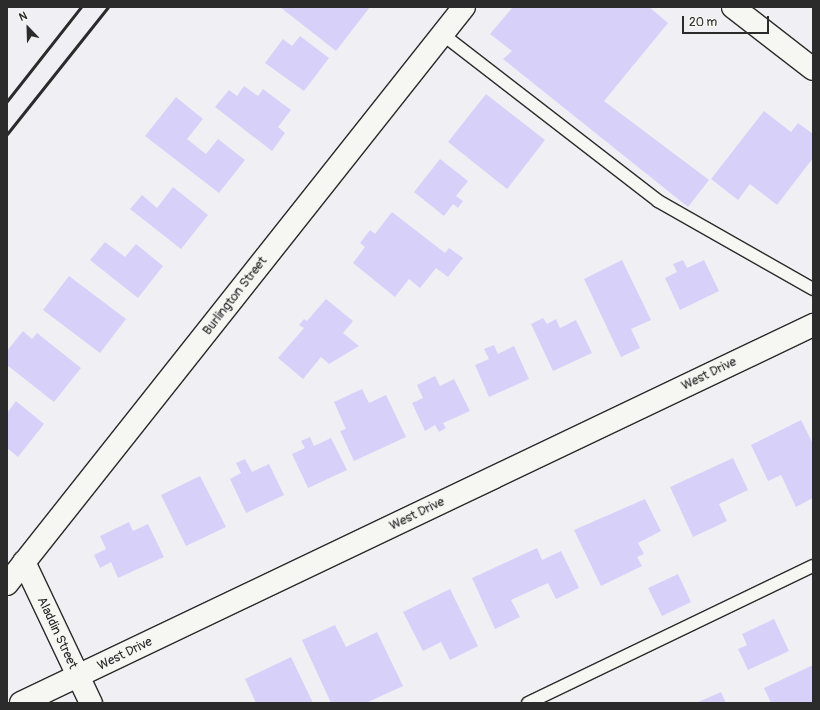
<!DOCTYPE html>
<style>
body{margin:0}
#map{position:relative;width:820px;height:710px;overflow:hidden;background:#f0eff4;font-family:Pangolin,sans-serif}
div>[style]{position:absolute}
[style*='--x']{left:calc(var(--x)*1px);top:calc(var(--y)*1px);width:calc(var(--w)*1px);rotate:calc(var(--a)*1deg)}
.building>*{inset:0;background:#d7d1fa}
.roads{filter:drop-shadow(1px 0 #2b2b2b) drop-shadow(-1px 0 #2b2b2b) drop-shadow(0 1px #2b2b2b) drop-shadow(0 -1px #2b2b2b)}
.service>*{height:12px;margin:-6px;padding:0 6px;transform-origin:6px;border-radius:6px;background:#f6f6f2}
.minor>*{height:22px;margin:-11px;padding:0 11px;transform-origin:11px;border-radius:11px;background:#f6f6f2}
.tertiary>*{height:22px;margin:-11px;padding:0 11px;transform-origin:11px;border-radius:11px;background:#f6f6f2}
.rail>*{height:3px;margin:-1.5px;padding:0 1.5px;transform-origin:1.5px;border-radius:1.5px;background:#2b2b2b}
span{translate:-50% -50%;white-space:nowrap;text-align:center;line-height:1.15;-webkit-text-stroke:4px #f6f6f2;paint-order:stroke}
.street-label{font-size:13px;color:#2b2b2b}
.frame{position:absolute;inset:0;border:8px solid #2b2b2b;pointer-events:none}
.north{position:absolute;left:8px;top:8px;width:40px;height:40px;-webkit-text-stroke:3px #f6f6f2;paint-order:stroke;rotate:337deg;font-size:11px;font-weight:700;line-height:16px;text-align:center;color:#2b2b2b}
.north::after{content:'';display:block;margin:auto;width:14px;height:18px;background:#2b2b2b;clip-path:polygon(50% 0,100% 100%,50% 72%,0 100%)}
.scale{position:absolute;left:682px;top:16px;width:87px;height:18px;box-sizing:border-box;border:2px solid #2b2b2b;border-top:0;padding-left:5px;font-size:12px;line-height:14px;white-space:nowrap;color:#2b2b2b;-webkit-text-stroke:3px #f6f6f2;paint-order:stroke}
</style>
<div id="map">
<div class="building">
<div style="clip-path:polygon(280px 7px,370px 7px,336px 51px)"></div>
<div style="clip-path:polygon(513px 7px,649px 7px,668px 23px,604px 101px,709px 180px,688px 207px,503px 59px,512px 51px,490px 34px)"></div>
<div style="clip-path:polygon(300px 36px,329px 58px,304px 91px,265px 63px,283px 39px,292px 46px)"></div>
<div style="clip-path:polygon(244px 86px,258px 96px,263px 89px,291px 110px,278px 127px,285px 133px,272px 151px,215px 107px,229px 90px,237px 96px)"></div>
<div style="clip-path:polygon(486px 94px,545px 140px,507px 189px,448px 142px)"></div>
<div style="clip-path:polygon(176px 97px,203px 119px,187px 139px,206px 154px,218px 139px,245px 160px,219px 193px,145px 136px)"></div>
<div style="clip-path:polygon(764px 111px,791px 132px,798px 123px,813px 134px,813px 158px,777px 205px,750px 184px,738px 200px,711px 179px)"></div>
<div style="clip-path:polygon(440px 159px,468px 181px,456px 196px,463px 201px,458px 208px,453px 204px,444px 216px,414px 192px)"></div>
<div style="clip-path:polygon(173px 187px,208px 215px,181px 249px,130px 209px,142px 195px,157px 208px)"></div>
<div style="clip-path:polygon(392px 212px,445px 253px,449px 248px,463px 258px,448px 277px,436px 268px,420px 288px,409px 279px,395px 297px,353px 263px,365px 247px,360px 243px,370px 230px,375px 234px)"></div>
<div style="clip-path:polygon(105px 242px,125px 257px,136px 244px,163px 266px,138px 298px,90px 260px)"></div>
<div style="clip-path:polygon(622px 260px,651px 320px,631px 329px,640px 348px,621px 357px,584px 279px)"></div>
<div style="clip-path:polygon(683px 260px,687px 268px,704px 260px,719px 291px,680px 310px,665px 278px,677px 272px,673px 264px)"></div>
<div style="clip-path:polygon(69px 276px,126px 319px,100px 353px,43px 310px)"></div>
<div style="clip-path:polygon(326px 299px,353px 321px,343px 333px,359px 346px,329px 364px,321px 357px,303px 379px,278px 358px,304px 328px,299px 325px,304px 319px,307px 321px)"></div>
<div style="clip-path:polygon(543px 318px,547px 324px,556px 319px,560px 328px,576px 320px,592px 353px,553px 371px,531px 324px)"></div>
<div style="clip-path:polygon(23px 331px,32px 339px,37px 333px,81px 368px,54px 402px,7px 365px,7px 351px)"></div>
<div style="clip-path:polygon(494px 345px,498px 354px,514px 346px,529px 379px,489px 397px,475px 365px,489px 359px,484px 349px)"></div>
<div style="clip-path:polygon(435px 376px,440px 386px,454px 379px,470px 411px,443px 423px,446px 428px,439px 432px,435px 425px,425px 431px,412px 403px,423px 398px,417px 385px)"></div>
<div style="clip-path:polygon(362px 389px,369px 403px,386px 395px,406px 437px,354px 461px,340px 431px,346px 429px,334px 402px)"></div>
<div style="clip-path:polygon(16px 401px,44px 424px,18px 457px,7px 448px,7px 413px)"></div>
<div style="clip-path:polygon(801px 420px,813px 444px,813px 498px,796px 507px,781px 475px,768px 481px,751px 445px)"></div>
<div style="clip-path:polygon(310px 437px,314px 446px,331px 438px,347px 470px,308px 488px,292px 454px,305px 448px,301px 441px)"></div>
<div style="clip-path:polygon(733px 458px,748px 490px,719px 504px,727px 521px,693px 537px,670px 487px)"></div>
<div style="clip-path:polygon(245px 459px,252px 472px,269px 464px,284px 495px,246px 513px,230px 479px,241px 473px,236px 463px)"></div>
<div style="clip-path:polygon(200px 476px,226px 527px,186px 546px,161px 495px)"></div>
<div style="clip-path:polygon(645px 499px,661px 531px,638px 543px,644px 554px,637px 557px,642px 566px,601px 586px,574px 530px)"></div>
<div style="clip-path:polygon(129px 522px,133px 531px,148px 524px,164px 557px,118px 578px,111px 562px,100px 568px,94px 555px,106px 549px,100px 536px)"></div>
<div style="clip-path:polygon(537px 548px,542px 560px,561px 551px,579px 588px,556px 599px,548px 583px,511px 600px,520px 617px,495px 629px,472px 578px)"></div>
<div style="clip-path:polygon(678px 574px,691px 602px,662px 616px,648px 588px)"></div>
<div style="clip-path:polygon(450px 589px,478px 646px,450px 660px,441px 642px,423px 651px,403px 612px)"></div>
<div style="clip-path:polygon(774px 619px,789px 651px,748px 670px,738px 649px,747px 645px,742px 634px)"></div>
<div style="clip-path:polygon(335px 625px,346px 647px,377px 632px,403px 686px,366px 703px,331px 703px,302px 640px)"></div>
<div style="clip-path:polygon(291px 657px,313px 703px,256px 703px,245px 679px)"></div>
<div style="clip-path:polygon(813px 665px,813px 703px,771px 703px,764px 688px)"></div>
<div style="clip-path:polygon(721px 692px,726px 703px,696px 703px)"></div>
</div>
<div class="roads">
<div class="service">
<div style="--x:442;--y:34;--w:273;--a:37.7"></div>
<div style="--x:658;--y:201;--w:178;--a:29.6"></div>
<div style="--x:528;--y:703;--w:316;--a:-25.7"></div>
</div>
<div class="minor">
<div style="--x:24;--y:562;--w:156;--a:64.6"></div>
<div style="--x:7;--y:584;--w:736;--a:-51.62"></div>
<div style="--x:21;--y:703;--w:878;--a:-25.51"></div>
</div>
<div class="tertiary">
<div style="--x:733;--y:7;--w:101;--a:37.8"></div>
</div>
</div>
<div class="rail">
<div style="--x:7;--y:101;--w:120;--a:-51.8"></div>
<div style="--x:7;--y:134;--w:162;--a:-51.5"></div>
</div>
<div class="street-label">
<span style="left:235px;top:296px;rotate:-52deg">Burlington Street</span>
<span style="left:709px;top:374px;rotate:-26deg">West Drive</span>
<span style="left:417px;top:514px;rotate:-26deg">West Drive</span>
<span style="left:57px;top:633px;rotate:65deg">Aladdin Street</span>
<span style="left:125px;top:654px;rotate:-26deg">West Drive</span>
</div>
<div class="frame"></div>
<div class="north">N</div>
<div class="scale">20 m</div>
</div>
